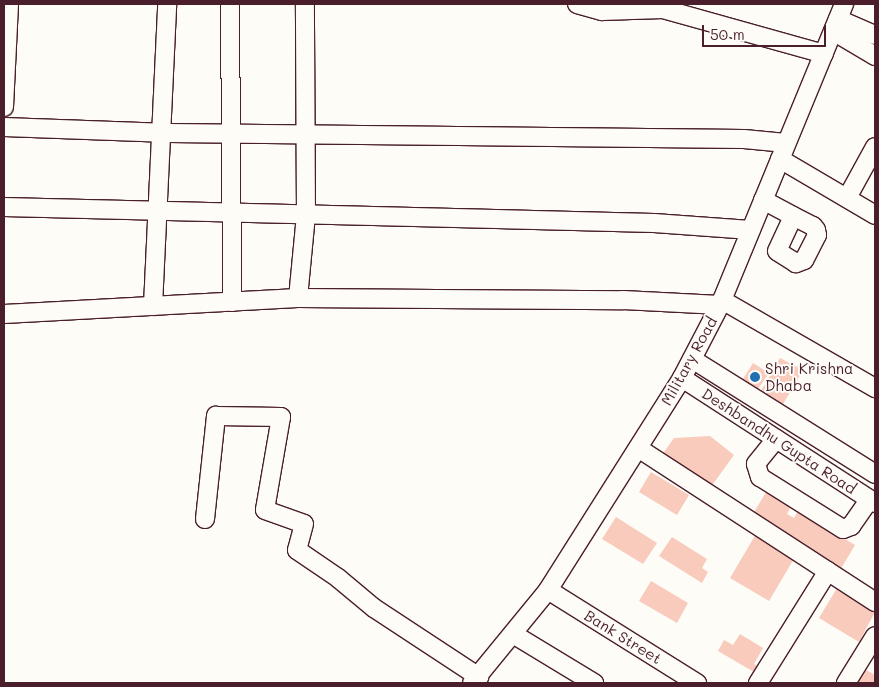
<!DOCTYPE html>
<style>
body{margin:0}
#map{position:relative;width:879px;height:687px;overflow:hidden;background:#fdfcf7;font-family:Mali,sans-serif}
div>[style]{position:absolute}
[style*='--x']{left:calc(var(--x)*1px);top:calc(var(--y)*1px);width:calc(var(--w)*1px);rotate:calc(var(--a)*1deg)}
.building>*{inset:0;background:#f9cbbc}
.roads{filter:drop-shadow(1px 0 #4a1f2b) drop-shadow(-1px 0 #4a1f2b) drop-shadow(0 1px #4a1f2b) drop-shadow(0 -1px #4a1f2b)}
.minor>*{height:18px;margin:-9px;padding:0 9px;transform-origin:9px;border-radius:9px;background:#fdfcf7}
.dots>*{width:14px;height:14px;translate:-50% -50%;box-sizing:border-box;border:2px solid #fdfcf7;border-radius:50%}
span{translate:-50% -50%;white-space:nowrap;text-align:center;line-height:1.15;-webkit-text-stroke:4px #fdfcf7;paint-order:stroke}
.street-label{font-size:15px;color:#4a1f2b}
.poi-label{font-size:15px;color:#4a1f2b}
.left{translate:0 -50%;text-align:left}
.frame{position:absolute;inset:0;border:5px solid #4a1f2b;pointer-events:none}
.scale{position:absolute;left:702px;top:25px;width:124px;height:22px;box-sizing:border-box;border:2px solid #4a1f2b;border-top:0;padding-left:6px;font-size:15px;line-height:18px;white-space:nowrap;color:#4a1f2b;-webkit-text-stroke:4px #fdfcf7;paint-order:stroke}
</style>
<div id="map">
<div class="building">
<div style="clip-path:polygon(780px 358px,803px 370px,782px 406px,760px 393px)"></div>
<div style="clip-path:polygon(753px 363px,769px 373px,756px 392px,741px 382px)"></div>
<div style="clip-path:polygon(710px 436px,734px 455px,708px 491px,659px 459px,674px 438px)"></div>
<div style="clip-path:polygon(651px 472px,689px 495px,677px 515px,639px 492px)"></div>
<div style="clip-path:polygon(766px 492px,791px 506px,787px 514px,794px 518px,798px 511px,855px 545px,839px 572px,750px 519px)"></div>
<div style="clip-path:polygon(616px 517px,657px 543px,643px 564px,602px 539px)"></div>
<div style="clip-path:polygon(756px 534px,795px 557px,769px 601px,730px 578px)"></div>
<div style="clip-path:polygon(672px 537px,707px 559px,702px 568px,708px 572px,702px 583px,659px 556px)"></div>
<div style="clip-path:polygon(651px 581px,688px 603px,677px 623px,639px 601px)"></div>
<div style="clip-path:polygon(837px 588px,875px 612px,859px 642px,819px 618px)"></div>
<div style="clip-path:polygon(740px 634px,763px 648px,754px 664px,763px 669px,759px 675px,718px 651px,724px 640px,733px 645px)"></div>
<div style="clip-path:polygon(859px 666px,875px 675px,875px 683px,850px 683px)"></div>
</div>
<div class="roads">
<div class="minor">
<div style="--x:230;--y:4;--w:298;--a:89.6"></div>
<div style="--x:577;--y:4;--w:26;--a:16"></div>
<div style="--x:602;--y:11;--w:61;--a:-1.9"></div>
<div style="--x:663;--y:9;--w:167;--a:15.6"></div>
<div style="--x:838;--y:19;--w:40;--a:23.4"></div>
<div style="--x:833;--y:31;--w:49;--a:30.8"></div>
<div style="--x:4;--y:107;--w:103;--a:-87.2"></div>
<div style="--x:4;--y:127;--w:165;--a:2.1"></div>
<div style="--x:169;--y:133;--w:575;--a:0.6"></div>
<div style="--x:744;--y:139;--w:42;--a:5.4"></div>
<div style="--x:780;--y:159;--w:110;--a:30.5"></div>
<div style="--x:847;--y:198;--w:58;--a:-61.2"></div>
<div style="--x:763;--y:200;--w:34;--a:28"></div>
<div style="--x:793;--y:216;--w:22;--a:27"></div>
<div style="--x:813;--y:226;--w:5;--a:53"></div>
<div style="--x:816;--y:230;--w:5;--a:79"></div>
<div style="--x:817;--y:235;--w:28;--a:117"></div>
<div style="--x:804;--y:260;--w:9;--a:159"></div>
<div style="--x:796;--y:263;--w:22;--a:-148"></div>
<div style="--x:777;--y:251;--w:38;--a:-65"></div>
<div style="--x:4;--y:207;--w:650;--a:1.41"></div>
<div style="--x:654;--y:223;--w:97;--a:4.1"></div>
<div style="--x:298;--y:298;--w:83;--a:-84.5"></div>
<div style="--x:306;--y:215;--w:211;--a:-90.3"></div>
<div style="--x:722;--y:300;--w:177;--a:29.9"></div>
<div style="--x:153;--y:306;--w:302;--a:-87.3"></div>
<div style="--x:4;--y:314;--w:294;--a:-3.1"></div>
<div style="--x:298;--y:298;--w:325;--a:0.4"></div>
<div style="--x:623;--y:300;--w:97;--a:3"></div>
<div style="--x:692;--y:359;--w:216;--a:32.1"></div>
<div style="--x:682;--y:378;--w:230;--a:32.9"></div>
<div style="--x:776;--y:439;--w:32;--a:129"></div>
<div style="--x:756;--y:464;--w:14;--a:73"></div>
<div style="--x:760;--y:477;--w:98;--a:32.1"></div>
<div style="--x:843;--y:529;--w:9;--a:-21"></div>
<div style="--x:851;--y:526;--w:32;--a:-55"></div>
<div style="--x:638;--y:448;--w:283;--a:33"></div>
<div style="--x:205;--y:519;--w:104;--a:-83.9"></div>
<div style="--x:216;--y:416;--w:65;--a:0.9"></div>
<div style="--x:281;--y:417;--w:94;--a:99.8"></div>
<div style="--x:265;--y:510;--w:41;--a:19.7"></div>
<div style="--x:304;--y:524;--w:27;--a:105"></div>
<div style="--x:297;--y:550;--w:50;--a:34.3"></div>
<div style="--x:338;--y:578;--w:47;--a:39.8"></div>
<div style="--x:374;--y:608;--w:126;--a:33.3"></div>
<div style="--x:548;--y:590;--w:176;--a:32"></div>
<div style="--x:513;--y:634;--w:95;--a:31.2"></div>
<div style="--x:472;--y:683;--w:120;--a:-50.7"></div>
<div style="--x:548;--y:590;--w:251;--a:-57.7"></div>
<div style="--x:682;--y:378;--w:82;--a:-62.5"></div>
<div style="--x:720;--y:305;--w:326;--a:-67.6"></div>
<div style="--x:758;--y:683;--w:132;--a:-58"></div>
<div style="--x:846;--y:683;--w:55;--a:-58.3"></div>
</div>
</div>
<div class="dots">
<div style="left:755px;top:377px;background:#1f6fb2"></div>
</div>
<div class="street-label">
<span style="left:689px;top:361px;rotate:-61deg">Military Road</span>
<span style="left:779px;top:441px;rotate:33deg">Deshbandhu Gupta Road</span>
<span style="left:623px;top:637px;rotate:32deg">Bank Street</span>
</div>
<div class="poi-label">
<span class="left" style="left:765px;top:377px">Shri Krishna<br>Dhaba</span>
</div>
<div class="frame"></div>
<div class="scale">50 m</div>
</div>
